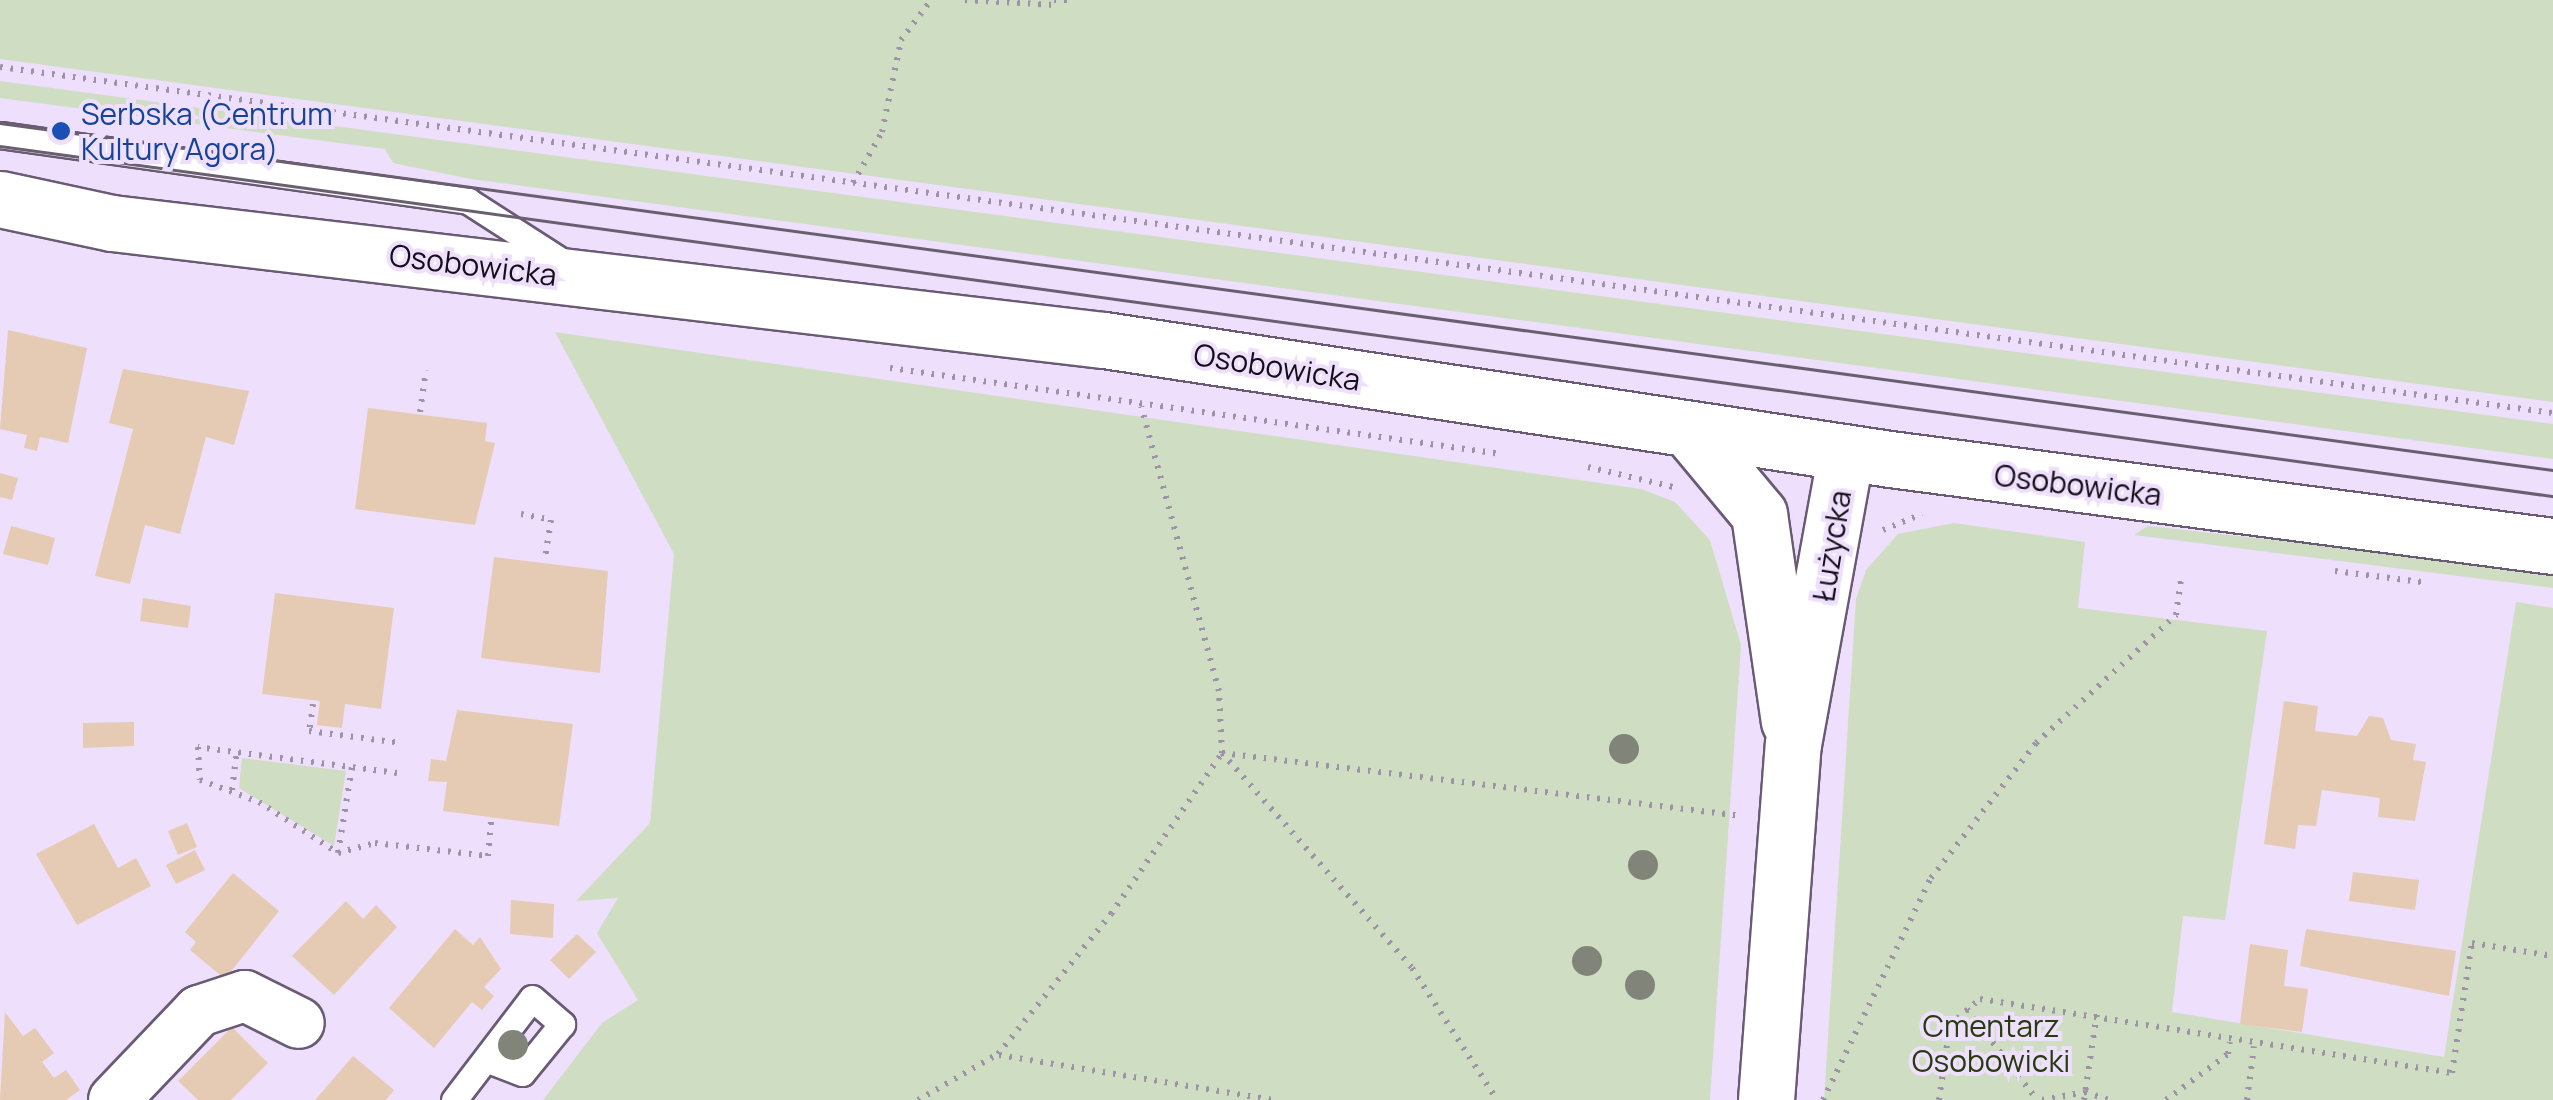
<!DOCTYPE html>
<meta charset="utf-8">
<style>
body{margin:0}
#map{position:relative;width:2553px;height:1100px;overflow:hidden;background:#eedffc;font-family:Manrope,sans-serif}
div>[style]{position:absolute}
[style*='--x']{left:calc(var(--x)*1px);top:calc(var(--y)*1px);width:calc(var(--w)*1px);rotate:calc(var(--a)*1deg)}
.green>*{inset:0;background:#cfdec2}
.building>*{inset:0;background:#e5cbb4}
.path>*{height:6px;margin-top:-3px;transform-origin:0;background:repeating-linear-gradient(90deg,#9e92a8 0 2.5px,transparent 0 10.5px)}
.roads{filter:drop-shadow(2px 0 #695b74) drop-shadow(-2px 0 #695b74) drop-shadow(0 2px #695b74) drop-shadow(0 -2px #695b74)}
.lane>*{height:25px;margin:-12.5px;padding:0 12.5px;transform-origin:12.5px;border-radius:12.5px;background:#fff}
.street>*{height:50px;margin:-25px;padding:0 25px;transform-origin:25px;border-radius:25px;background:#fff}
.secondary>*{height:55px;margin:-27.5px;padding:0 27.5px;transform-origin:27.5px;border-radius:27.5px;background:#fff}
.tram>*{height:2.5px;margin:-1.25px;padding:0 1.25px;transform-origin:1.25px;border-radius:1.25px;background:#695f71}
.trees>*{width:30px;height:30px;margin:-15px;border-radius:50%;background:#818579}
.dots>*{width:28px;height:28px;translate:-50% -50%;box-sizing:border-box;border:5px solid #eedffc;border-radius:50%}
span{translate:-50% -50%;white-space:nowrap;text-align:center;line-height:1.15;-webkit-text-stroke:8px #eedffc;paint-order:stroke}
.transit-label{font-size:30px;color:#164399}
.left{translate:0 -50%;text-align:left}
.street-label{font-size:30px;color:#140e18}
.park-label{font-size:30px;color:#283b0e}
</style>
<div id="map">
<div class="green">
<div style="clip-path:polygon(0 0,2553px 0,2553px 402px,0 59px)"></div>
<div style="clip-path:polygon(0 81px,2553px 424px,2553px 459px,471px 179px,393px 163px,385px 149px,0 98px)"></div>
<div style="clip-path:polygon(555px 332px,1641px 489px,1675px 502px,1710px 540px,1741px 645px,1710px 1100px,543px 1100px,602px 1023px,638px 1000px,597px 933px,618px 898px,576px 901px,650px 823px,674px 554px)"></div>
<div style="clip-path:polygon(1954px 523px,2085px 542px,2078px 608px,2267px 631px,2225px 920px,2183px 916px,2172px 1012px,2444px 1057px,2516px 602px,2553px 608px,2553px 1100px,1824px 1100px,1856px 599px,1866px 570px,1898px 534px)"></div>
<div style="clip-path:polygon(2148px 526px,2553px 571px,2553px 588px,2134px 535px)"></div>
<div style="clip-path:polygon(242px 758px,346px 771px,334px 846px,239px 788px)"></div>
</div>
<div class="building">
<div style="clip-path:polygon(8px 330px,87px 348px,68px 443px,40px 437px,37px 451px,24px 448px,27px 435px,0 429px)"></div>
<div style="clip-path:polygon(123px 369px,249px 391px,234px 445px,206px 437px,180px 534px,145px 525px,130px 584px,95px 576px,133px 429px,109px 423px)"></div>
<div style="clip-path:polygon(368px 408px,487px 423px,485px 441px,495px 443px,475px 525px,355px 509px)"></div>
<div style="clip-path:polygon(0 473px,18px 478px,12px 500px,0 497px)"></div>
<div style="clip-path:polygon(11px 526px,55px 538px,48px 565px,3px 554px)"></div>
<div style="clip-path:polygon(494px 557px,608px 571px,600px 673px,481px 658px)"></div>
<div style="clip-path:polygon(275px 593px,394px 608px,381px 709px,345px 704px,342px 728px,317px 725px,320px 701px,262px 694px)"></div>
<div style="clip-path:polygon(143px 598px,191px 606px,188px 628px,140px 621px)"></div>
<div style="clip-path:polygon(2284px 701px,2318px 706px,2315px 731px,2357px 736px,2369px 716px,2383px 718px,2391px 740px,2416px 744px,2413px 760px,2426px 762px,2415px 821px,2378px 817px,2380px 798px,2322px 790px,2316px 826px,2298px 825px,2295px 849px,2264px 844px)"></div>
<div style="clip-path:polygon(457px 710px,573px 724px,559px 826px,443px 811px,447px 782px,428px 781px,431px 759px,446px 761px)"></div>
<div style="clip-path:polygon(134px 722px,134px 746px,83px 748px,83px 723px)"></div>
<div style="clip-path:polygon(187px 823px,197px 847px,178px 855px,168px 831px)"></div>
<div style="clip-path:polygon(94px 824px,118px 868px,136px 858px,151px 886px,77px 925px,36px 854px)"></div>
<div style="clip-path:polygon(195px 850px,205px 870px,176px 884px,166px 865px)"></div>
<div style="clip-path:polygon(2353px 872px,2419px 880px,2415px 910px,2349px 901px)"></div>
<div style="clip-path:polygon(233px 873px,279px 911px,225px 979px,190px 950px,196px 942px,185px 932px)"></div>
<div style="clip-path:polygon(511px 900px,554px 904px,553px 938px,510px 934px)"></div>
<div style="clip-path:polygon(346px 901px,363px 919px,376px 905px,397px 927px,334px 995px,292px 956px)"></div>
<div style="clip-path:polygon(455px 929px,473px 945px,480px 937px,501px 969px,484px 987px,494px 996px,482px 1010px,472px 1002px,434px 1048px,389px 1008px)"></div>
<div style="clip-path:polygon(2306px 929px,2456px 951px,2449px 996px,2300px 966px)"></div>
<div style="clip-path:polygon(577px 934px,596px 952px,569px 979px,550px 960px)"></div>
<div style="clip-path:polygon(2250px 944px,2288px 950px,2284px 986px,2308px 989px,2302px 1032px,2240px 1024px)"></div>
<div style="clip-path:polygon(5px 1012px,23px 1036px,35px 1028px,54px 1053px,42px 1062px,54px 1078px,66px 1070px,80px 1090px,66px 1100px,0 1100px)"></div>
<div style="clip-path:polygon(232px 1027px,268px 1063px,231px 1100px,198px 1100px,178px 1081px)"></div>
<div style="clip-path:polygon(353px 1056px,394px 1090px,386px 1100px,315px 1100px)"></div>
</div>
<div class="path">
<div style="--x:965;--y:0;--w:90;--a:3.2"></div>
<div style="--x:1054;--y:0;--w:18;--a:0"></div>
<div style="--x:0;--y:67;--w:2576;--a:7.72"></div>
<div style="--x:853;--y:183;--w:59;--a:-60.4"></div>
<div style="--x:882;--y:132;--w:94;--a:-78.3"></div>
<div style="--x:901;--y:40;--w:50;--a:-53.1"></div>
<div style="--x:890;--y:368;--w:617;--a:8.01"></div>
<div style="--x:420;--y:412;--w:42;--a:-81.9"></div>
<div style="--x:1588;--y:467;--w:87;--a:13.2"></div>
<div style="--x:521;--y:514;--w:31;--a:11"></div>
<div style="--x:551;--y:520;--w:39;--a:99"></div>
<div style="--x:1883;--y:530;--w:42;--a:-22.3"></div>
<div style="--x:2335;--y:571;--w:87;--a:7.3"></div>
<div style="--x:313;--y:704;--w:27;--a:98"></div>
<div style="--x:309;--y:731;--w:94;--a:7.4"></div>
<div style="--x:1222;--y:753;--w:524;--a:6.91"></div>
<div style="--x:1222;--y:753;--w:287;--a:48.5"></div>
<div style="--x:1412;--y:968;--w:157;--a:57.2"></div>
<div style="--x:397;--y:773;--w:201;--a:-172.6"></div>
<div style="--x:198;--y:747;--w:33;--a:87"></div>
<div style="--x:200;--y:780;--w:63;--a:20.4"></div>
<div style="--x:259;--y:802;--w:94;--a:32.8"></div>
<div style="--x:338;--y:853;--w:38;--a:-15"></div>
<div style="--x:375;--y:843;--w:114;--a:6.6"></div>
<div style="--x:488;--y:856;--w:36;--a:-85"></div>
<div style="--x:232;--y:790;--w:38;--a:-83"></div>
<div style="--x:338;--y:853;--w:87;--a:-80.8"></div>
<div style="--x:1967;--y:1009;--w:115;--a:52.4"></div>
<div style="--x:999;--y:1055;--w:278;--a:9.3"></div>
<div style="--x:918;--y:1100;--w:92;--a:-29.9"></div>
<div style="--x:998;--y:1054;--w:180;--a:-51.1"></div>
<div style="--x:1111;--y:914;--w:196;--a:-55.4"></div>
<div style="--x:1222;--y:753;--w:62;--a:-92.8"></div>
<div style="--x:1219;--y:691;--w:295;--a:-105.3"></div>
<div style="--x:1823;--y:1100;--w:247;--a:-64.1"></div>
<div style="--x:1931;--y:878;--w:171;--a:-52.1"></div>
<div style="--x:2036;--y:743;--w:190;--a:-42.4"></div>
<div style="--x:2176;--y:615;--w:35;--a:-82"></div>
<div style="--x:1939;--y:1100;--w:76;--a:-81.7"></div>
<div style="--x:1950;--y:1025;--w:40;--a:-41"></div>
<div style="--x:1980;--y:999;--w:478;--a:8.9"></div>
<div style="--x:2452;--y:1073;--w:132;--a:-81.3"></div>
<div style="--x:2472;--y:943;--w:82;--a:9.1"></div>
<div style="--x:2042;--y:1100;--w:44;--a:-10.5"></div>
<div style="--x:2085;--y:1092;--w:26;--a:18"></div>
<div style="--x:2084;--y:1100;--w:88;--a:-81.5"></div>
<div style="--x:2166;--y:1100;--w:77;--a:-36.6"></div>
<div style="--x:2228;--y:1054;--w:12;--a:-81"></div>
<div style="--x:2247;--y:1100;--w:54;--a:-82.6"></div>
</div>
<div class="roads">
<div class="lane">
<div style="--x:0;--y:135;--w:473;--a:8"></div>
<div style="--x:468;--y:201;--w:117;--a:32.7"></div>
<div style="--x:454;--y:1100;--w:128;--a:-52.6"></div>
<div style="--x:532;--y:998;--w:40;--a:41"></div>
<div style="--x:562;--y:1024;--w:63;--a:129.2"></div>
<div style="--x:522;--y:1073;--w:36;--a:-159"></div>
</div>
<div class="street">
<div style="--x:114;--y:1100;--w:123;--a:-46.3"></div>
<div style="--x:199;--y:1011;--w:48;--a:-18.1"></div>
<div style="--x:245;--y:996;--w:60;--a:26.6"></div>
</div>
<div class="secondary">
<div style="--x:0;--y:199;--w:115;--a:12.1"></div>
<div style="--x:112;--y:223;--w:999;--a:6.73"></div>
<div style="--x:1104;--y:340;--w:795;--a:8.61"></div>
<div style="--x:1890;--y:459;--w:669;--a:7.48"></div>
<div style="--x:1689;--y:430;--w:109;--a:50.2"></div>
<div style="--x:1759;--y:514;--w:209;--a:81.8"></div>
<div style="--x:1766;--y:1100;--w:357;--a:-85.7"></div>
<div style="--x:1793;--y:744;--w:296;--a:-79.7"></div>
</div>
</div>
<div class="tram">
<div style="--x:0;--y:123;--w:2576;--a:7.74"></div>
<div style="--x:0;--y:146;--w:2577;--a:7.81"></div>
</div>
<div class="trees">
<div style="left:1624px;top:749px"></div>
<div style="left:1643px;top:865px"></div>
<div style="left:1587px;top:961px"></div>
<div style="left:1640px;top:985px"></div>
<div style="left:513px;top:1045px"></div>
</div>
<div class="dots">
<div style="left:61px;top:131px;background:#1a4fb4"></div>
</div>
<div class="transit-label">
<span class="left" style="left:81px;top:131px">Serbska (Centrum<br>Kultury Agora)</span>
</div>
<div class="street-label">
<span style="left:473px;top:265px;rotate:7deg">Osobowicka</span>
<span style="left:1277px;top:367px;rotate:9deg">Osobowicka</span>
<span style="left:2078px;top:485px;rotate:7deg">Osobowicka</span>
<span style="left:1832px;top:546px;rotate:-81deg">Łużycka</span>
</div>
<div class="park-label">
<span style="left:1991px;top:1043px">Cmentarz<br>Osobowicki</span>
</div>
</div>
